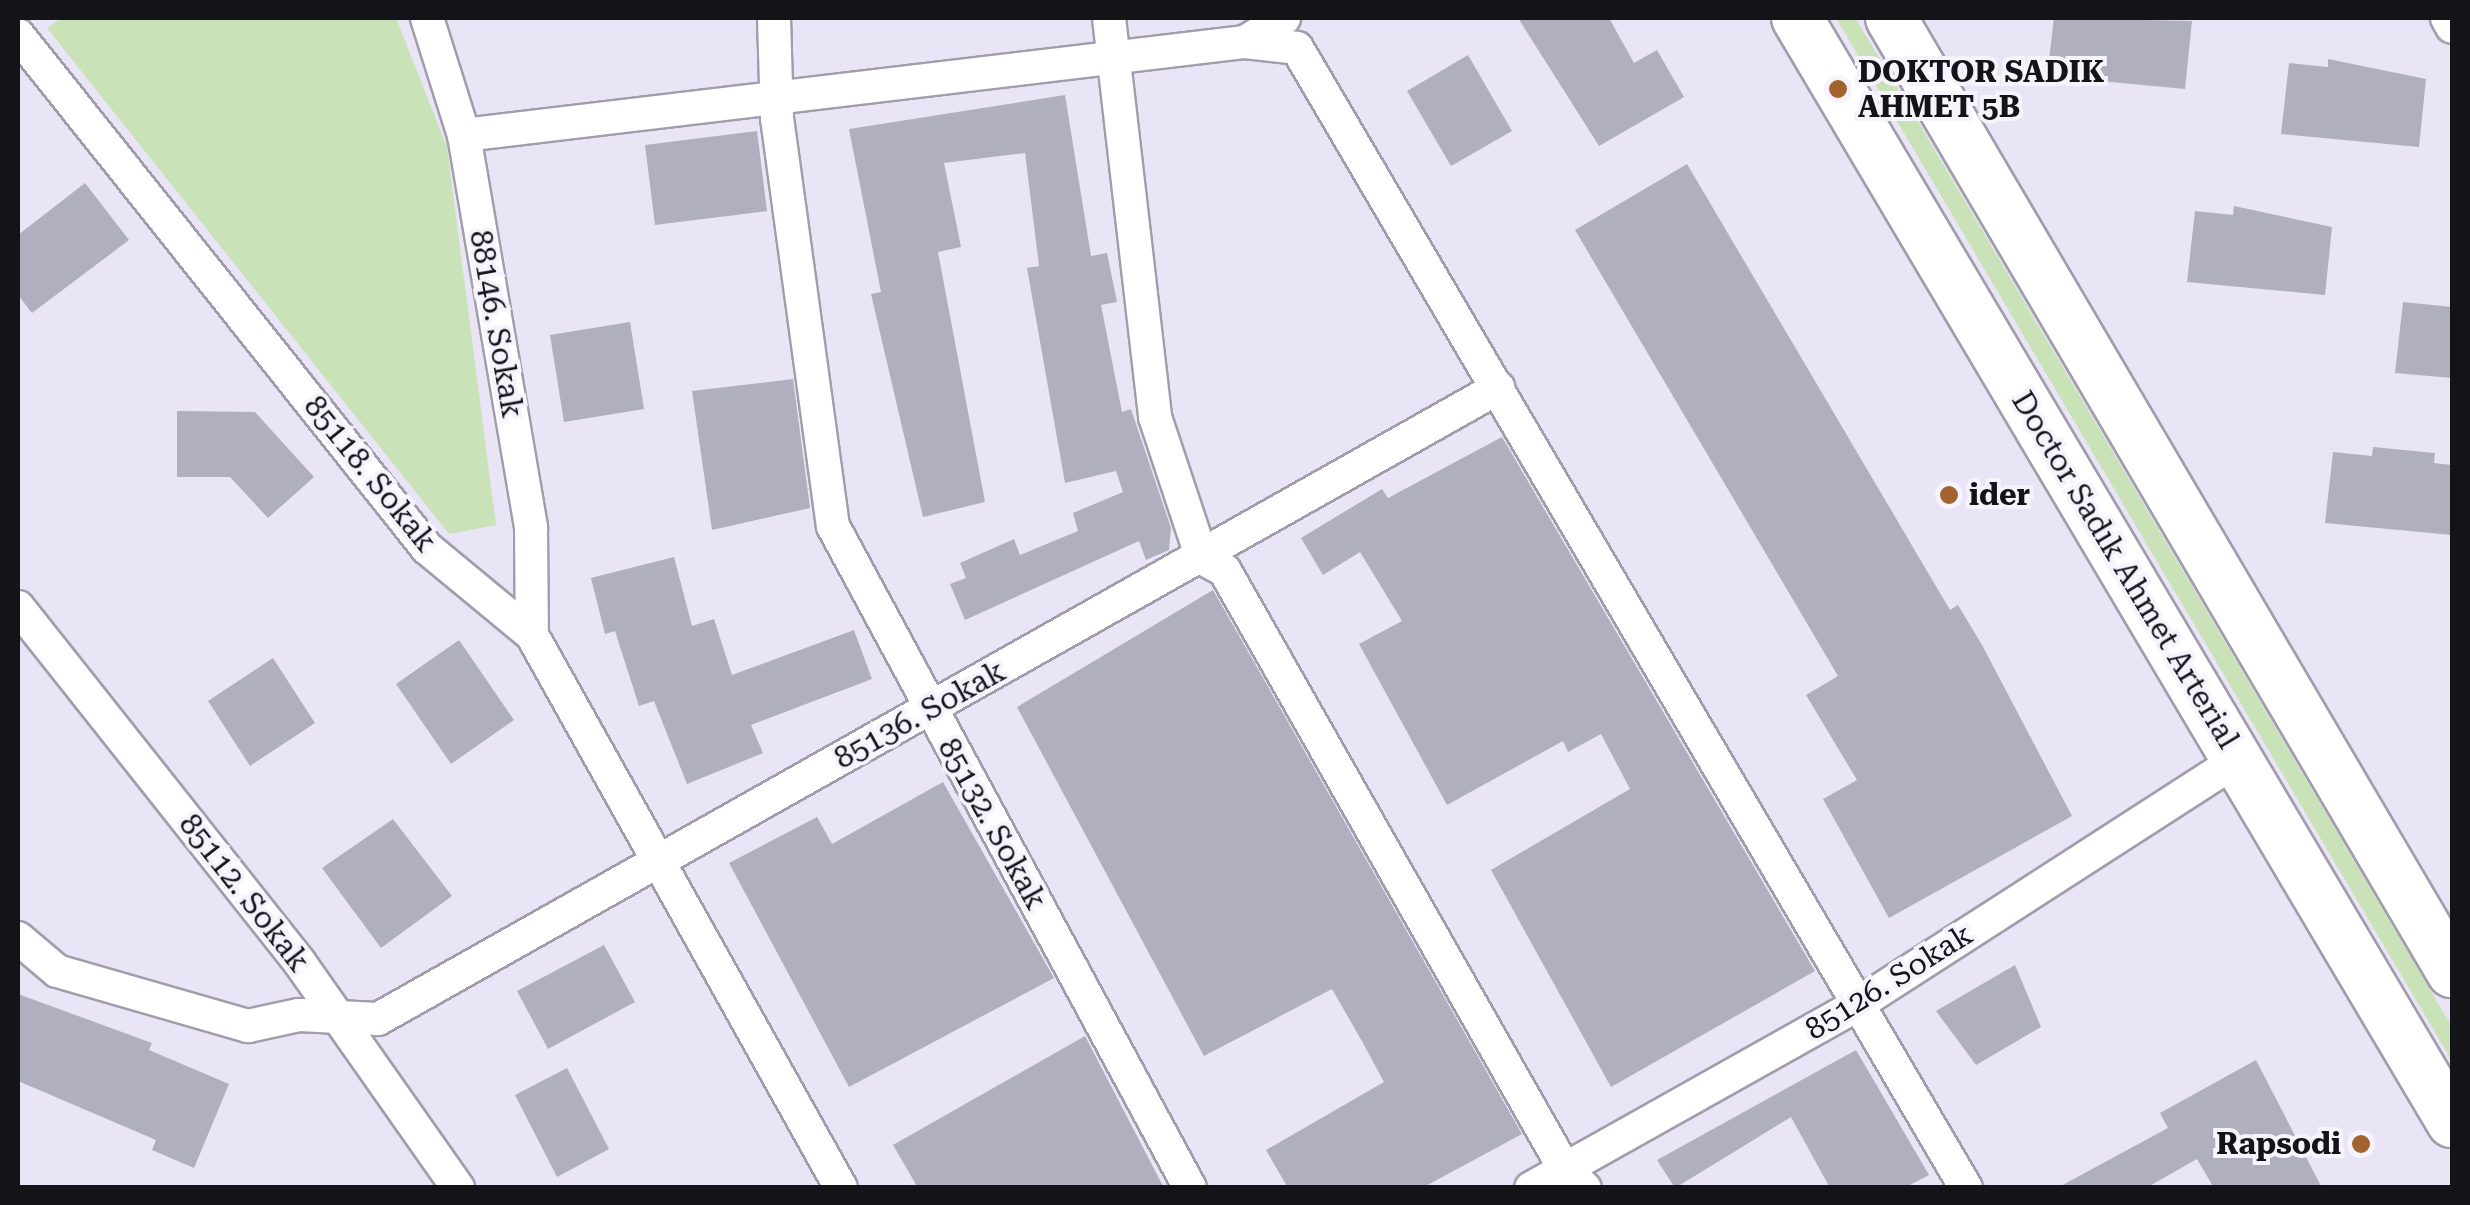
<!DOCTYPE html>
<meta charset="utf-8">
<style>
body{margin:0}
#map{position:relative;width:2470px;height:1205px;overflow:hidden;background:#e9e5f6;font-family:"Roboto Serif",serif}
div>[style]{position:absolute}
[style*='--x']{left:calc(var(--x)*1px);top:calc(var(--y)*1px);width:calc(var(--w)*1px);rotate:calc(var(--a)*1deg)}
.green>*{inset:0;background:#c9e2b8}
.building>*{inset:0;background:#b0afbe}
.roads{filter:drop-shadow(2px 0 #a19dac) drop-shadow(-2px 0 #a19dac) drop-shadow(0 2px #a19dac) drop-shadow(0 -2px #a19dac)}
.minor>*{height:32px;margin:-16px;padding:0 16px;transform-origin:16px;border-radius:16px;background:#fff}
.primary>*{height:50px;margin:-25px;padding:0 25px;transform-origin:25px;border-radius:25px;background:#fff}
.dots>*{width:28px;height:28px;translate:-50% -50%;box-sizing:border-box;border:5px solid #f6f3fd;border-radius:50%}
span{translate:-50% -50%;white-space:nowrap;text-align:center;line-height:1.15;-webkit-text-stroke:8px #f6f3fd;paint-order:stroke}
.poi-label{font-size:30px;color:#141318;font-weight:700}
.left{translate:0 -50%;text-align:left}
.right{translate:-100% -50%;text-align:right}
.street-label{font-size:30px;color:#141318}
.frame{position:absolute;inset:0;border:20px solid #141318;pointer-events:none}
</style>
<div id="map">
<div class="green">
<div style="clip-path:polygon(62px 18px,396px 18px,447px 147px,496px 525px,449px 534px,47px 28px)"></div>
<div style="clip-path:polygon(1836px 18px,1855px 18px,1907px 103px,2452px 1027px,2452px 1061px)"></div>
</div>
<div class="building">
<div style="clip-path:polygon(1518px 18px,1609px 18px,1634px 63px,1657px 50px,1684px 97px,1599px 146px)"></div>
<div style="clip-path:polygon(2054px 18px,2192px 21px,2185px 89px,2047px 76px)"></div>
<div style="clip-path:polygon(1468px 55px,1512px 131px,1451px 166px,1407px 91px)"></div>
<div style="clip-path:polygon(2328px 59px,2426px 79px,2419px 147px,2281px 134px,2289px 63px,2328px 67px)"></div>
<div style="clip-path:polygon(1065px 95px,1091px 256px,1107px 253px,1117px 302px,1101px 305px,1122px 412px,1131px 409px,1171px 528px,1169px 550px,1146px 560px,1139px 541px,965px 620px,950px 584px,966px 578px,960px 563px,1014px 539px,1020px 555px,1078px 531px,1073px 513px,1123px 492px,1116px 471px,1065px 483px,1027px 268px,1039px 266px,1025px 153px,944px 163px,961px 247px,938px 252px,985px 502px,923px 517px,871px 294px,881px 292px,849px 129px)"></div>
<div style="clip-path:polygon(757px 131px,767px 211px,655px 225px,645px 145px)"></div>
<div style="clip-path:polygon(1687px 164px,1950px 610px,1958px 605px,1982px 645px,2072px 816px,1889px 918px,1823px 799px,1857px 780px,1806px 695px,1838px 676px,1575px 230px)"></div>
<div style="clip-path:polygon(85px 183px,129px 240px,32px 313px,18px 295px,18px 235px)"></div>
<div style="clip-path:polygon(2234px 206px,2332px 227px,2325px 295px,2187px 282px,2195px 211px,2233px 215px)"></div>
<div style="clip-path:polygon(2403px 302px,2452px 307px,2452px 378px,2395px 373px)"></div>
<div style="clip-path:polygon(630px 322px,644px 409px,564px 422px,550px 335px)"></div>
<div style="clip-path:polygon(793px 379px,810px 508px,712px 530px,692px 391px)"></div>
<div style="clip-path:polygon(177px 411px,255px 412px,314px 477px,268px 518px,230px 477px,177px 477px)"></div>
<div style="clip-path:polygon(1502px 437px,1815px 971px,1611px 1087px,1491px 870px,1630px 789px,1601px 734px,1568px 752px,1563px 741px,1447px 805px,1359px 644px,1402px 621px,1360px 552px,1323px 575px,1301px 538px,1382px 489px,1388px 498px)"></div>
<div style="clip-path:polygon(2373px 447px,2435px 453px,2434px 463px,2452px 465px,2452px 535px,2325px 523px,2333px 452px,2372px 456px)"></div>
<div style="clip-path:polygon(674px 557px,692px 626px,714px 619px,732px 675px,854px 630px,872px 679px,751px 725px,763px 753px,687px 784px,654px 701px,639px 706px,615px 631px,605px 634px,591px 578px)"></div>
<div style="clip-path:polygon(1213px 590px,1522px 1134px,1422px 1188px,1288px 1188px,1266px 1150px,1384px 1082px,1363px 1043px,1332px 989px,1204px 1056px,1017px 707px)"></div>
<div style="clip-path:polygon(459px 640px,514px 720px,451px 764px,396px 684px)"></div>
<div style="clip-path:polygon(273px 658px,315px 723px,250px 766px,208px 701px)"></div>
<div style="clip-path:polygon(943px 782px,1054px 978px,849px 1087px,729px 863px,817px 817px,832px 844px)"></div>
<div style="clip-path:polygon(393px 819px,452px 896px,381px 948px,322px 868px)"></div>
<div style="clip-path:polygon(604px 945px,635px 1002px,548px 1049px,517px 991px)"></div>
<div style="clip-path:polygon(2015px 965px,2041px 1027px,1976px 1065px,1936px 1011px)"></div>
<div style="clip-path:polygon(18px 994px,152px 1043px,149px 1050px,229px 1084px,194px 1168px,152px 1150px,156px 1140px,18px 1081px)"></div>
<div style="clip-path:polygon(1085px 1036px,1164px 1188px,918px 1188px,893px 1145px)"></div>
<div style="clip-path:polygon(1856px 1050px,1929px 1175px,1904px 1188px,1830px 1188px,1791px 1117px,1675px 1188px,1657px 1160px)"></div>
<div style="clip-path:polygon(2256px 1060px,2322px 1188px,2214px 1188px,2197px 1159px,2146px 1188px,2057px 1188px,2168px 1128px,2160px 1113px)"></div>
<div style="clip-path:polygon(567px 1068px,609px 1149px,557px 1177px,515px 1095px)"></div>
</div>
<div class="roads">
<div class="minor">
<div style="--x:427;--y:18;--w:123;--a:72.5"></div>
<div style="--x:464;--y:135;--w:399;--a:80.3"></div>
<div style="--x:531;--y:528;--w:107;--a:89.5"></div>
<div style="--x:774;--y:18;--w:100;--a:88.3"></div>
<div style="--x:777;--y:118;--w:412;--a:82.2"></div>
<div style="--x:833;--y:526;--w:752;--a:61.66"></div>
<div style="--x:1109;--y:18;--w:402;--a:83.4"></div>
<div style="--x:1155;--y:417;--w:149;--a:71.6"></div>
<div style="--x:1202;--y:558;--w:26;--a:29"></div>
<div style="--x:1225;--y:571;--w:687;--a:60.41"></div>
<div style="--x:1564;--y:1168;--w:29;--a:44"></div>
<div style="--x:2447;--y:18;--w:10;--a:61"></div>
<div style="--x:18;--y:35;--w:656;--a:51.44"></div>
<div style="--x:427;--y:548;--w:136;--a:39.6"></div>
<div style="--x:532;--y:635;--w:633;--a:60.8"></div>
<div style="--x:1245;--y:42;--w:46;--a:-31.6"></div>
<div style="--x:464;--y:135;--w:787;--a:-6.79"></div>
<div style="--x:1245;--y:42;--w:52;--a:6.6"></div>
<div style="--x:1297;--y:48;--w:1322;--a:59.59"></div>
<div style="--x:18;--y:607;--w:454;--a:51.6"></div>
<div style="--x:300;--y:963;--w:275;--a:54.9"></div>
<div style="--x:18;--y:938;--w:51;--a:40.2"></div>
<div style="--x:57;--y:971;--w:199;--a:16.1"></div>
<div style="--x:248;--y:1026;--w:52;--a:-12.2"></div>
<div style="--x:299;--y:1015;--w:79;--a:2.9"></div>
<div style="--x:378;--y:1019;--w:1286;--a:-29.4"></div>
<div style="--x:1531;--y:1188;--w:377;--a:-29.3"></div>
<div style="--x:1860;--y:1003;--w:449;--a:-32.8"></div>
</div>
<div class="primary">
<div style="--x:1797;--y:18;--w:1284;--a:59.32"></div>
<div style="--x:1891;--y:18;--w:1107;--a:59.54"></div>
</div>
</div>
<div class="dots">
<div style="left:1838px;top:89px;background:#a4632e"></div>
<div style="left:1949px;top:495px;background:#a4632e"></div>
<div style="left:2361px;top:1144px;background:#a4632e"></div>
</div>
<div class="poi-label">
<span class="left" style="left:1858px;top:89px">DOKTOR SADIK<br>AHMET 5B</span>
<span class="left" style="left:1969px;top:495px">ider</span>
<span class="right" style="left:2341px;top:1144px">Rapsodi</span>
</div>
<div class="street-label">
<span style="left:496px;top:324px;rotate:80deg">88146. Sokak</span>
<span style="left:370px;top:474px;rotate:51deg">85118. Sokak</span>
<span style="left:2125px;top:570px;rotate:59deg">Doctor Sadık Ahmet Arterial</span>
<span style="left:920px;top:715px;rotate:-29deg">85136. Sokak</span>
<span style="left:992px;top:824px;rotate:61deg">85132. Sokak</span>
<span style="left:244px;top:893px;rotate:52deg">85112. Sokak</span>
<span style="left:1889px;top:982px;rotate:-32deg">85126. Sokak</span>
</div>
<div class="frame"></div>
</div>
